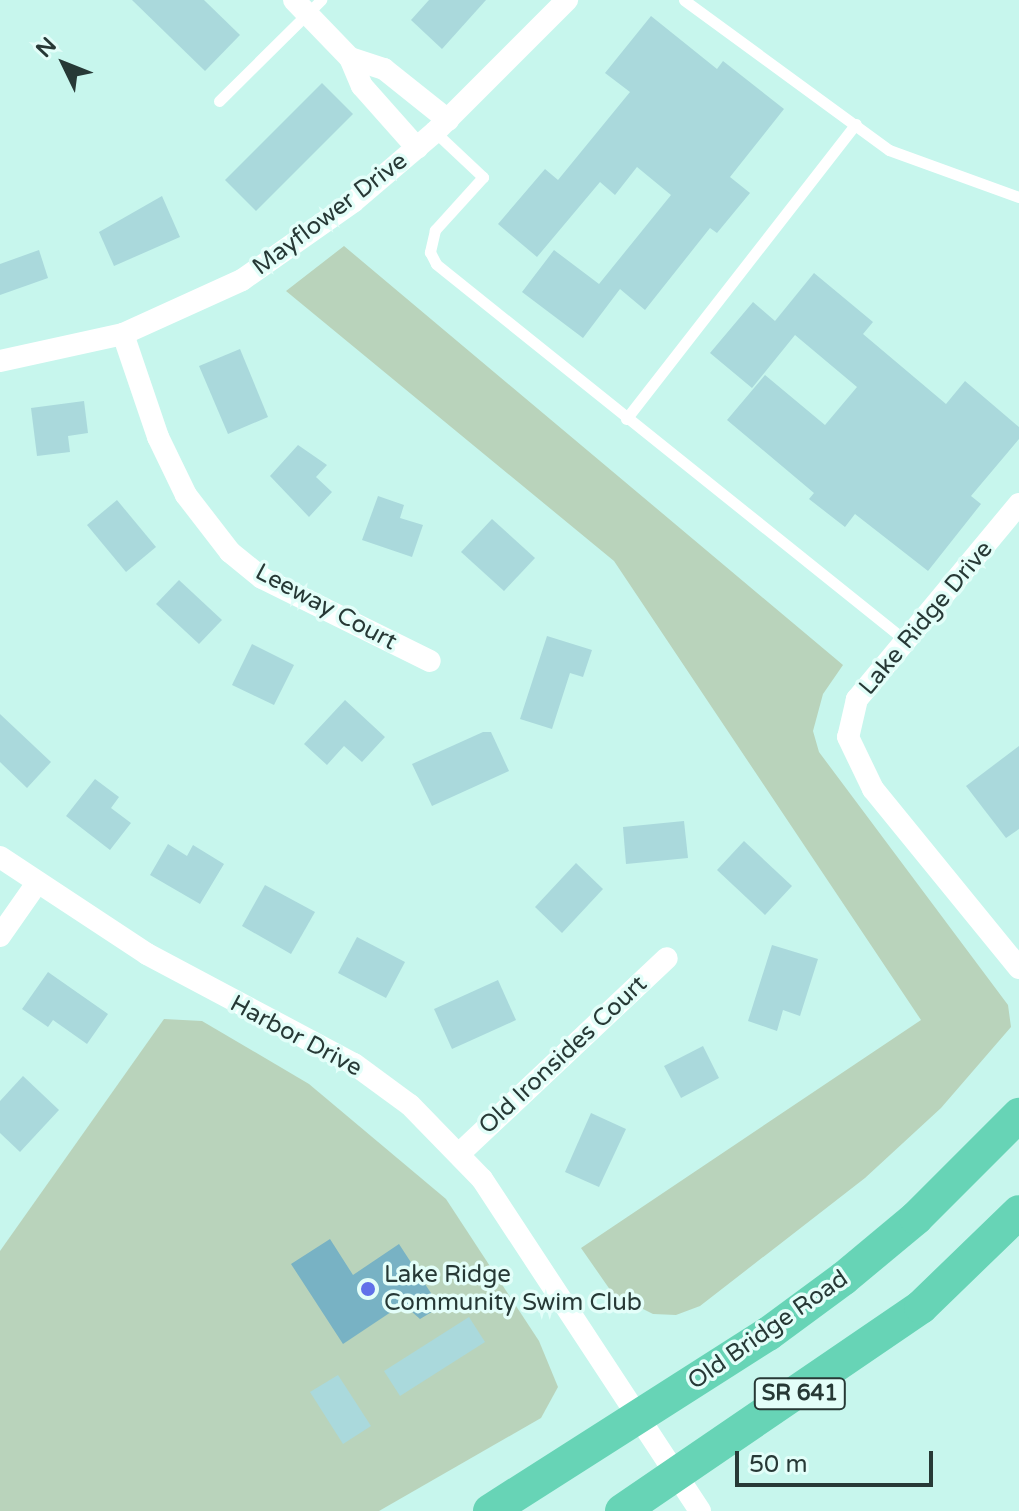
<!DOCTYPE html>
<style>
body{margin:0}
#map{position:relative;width:1019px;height:1511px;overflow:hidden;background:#c7f6ed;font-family:"Varela Round",sans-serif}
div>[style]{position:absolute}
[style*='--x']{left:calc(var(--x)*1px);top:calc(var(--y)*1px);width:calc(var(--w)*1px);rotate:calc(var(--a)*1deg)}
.green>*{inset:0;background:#b9d3bb}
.water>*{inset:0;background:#78b2c4}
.building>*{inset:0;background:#aad9dc}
.lane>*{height:11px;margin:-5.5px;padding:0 5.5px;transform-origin:5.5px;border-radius:5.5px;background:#fff}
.street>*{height:22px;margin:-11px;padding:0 11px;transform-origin:11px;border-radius:11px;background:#fff}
.primary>*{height:34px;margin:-17px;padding:0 17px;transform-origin:17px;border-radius:17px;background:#67d4b6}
.dots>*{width:22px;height:22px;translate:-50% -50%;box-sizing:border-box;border:4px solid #e3fef9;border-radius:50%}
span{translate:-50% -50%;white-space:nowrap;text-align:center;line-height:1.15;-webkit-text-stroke:7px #e3fef9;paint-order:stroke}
.shield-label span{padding:2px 6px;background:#e3fef9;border:2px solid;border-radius:6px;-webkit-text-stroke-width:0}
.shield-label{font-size:22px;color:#273936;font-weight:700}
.street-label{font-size:24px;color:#273936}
.poi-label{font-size:24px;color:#273936}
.left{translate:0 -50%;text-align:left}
.north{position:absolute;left:24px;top:24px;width:80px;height:80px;-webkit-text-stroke:6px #e3fef9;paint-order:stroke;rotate:313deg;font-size:22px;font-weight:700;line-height:32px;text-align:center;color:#273936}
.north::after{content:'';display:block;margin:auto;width:28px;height:36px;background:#273936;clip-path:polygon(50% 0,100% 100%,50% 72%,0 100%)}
.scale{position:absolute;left:735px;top:1451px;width:198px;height:36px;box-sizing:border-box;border:4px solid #273936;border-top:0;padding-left:10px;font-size:24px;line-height:28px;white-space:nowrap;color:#273936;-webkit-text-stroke:6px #e3fef9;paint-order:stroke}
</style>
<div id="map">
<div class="green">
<div style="clip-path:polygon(344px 246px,843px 665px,823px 694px,813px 731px,819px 752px,1008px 1005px,1011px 1027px,941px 1108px,865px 1178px,700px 1306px,676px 1315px,653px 1314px,613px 1294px,581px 1248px,921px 1020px,614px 561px,286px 291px)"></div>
<div style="clip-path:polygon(164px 1019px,202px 1021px,309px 1084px,446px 1199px,539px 1341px,558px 1387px,541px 1418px,379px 1511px,0 1511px,0 1251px)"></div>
</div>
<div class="water">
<div style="clip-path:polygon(330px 1239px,353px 1275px,399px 1244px,440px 1307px,420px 1319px,403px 1304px,343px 1344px,291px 1264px)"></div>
</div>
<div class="building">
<div style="clip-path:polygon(132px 0,204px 0,240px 35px,205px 71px)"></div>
<div style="clip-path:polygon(429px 0,486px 0,442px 49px,411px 20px)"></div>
<div style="clip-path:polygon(651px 16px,717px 69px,723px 61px,784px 109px,730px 177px,750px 193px,717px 233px,710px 228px,645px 310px,620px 289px,583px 338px,522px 292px,554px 250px,599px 284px,671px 195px,637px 167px,615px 195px,600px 182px,537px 257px,498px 224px,545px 169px,558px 180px,630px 92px,605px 73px)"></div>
<div style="clip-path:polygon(322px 83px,353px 114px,256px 211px,225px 180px)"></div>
<div style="clip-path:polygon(162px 196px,180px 237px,114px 266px,99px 232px)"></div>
<div style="clip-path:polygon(39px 250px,48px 278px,0 295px,0 264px)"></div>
<div style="clip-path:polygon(814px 273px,873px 322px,863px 334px,946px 404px,965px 381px,1019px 427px,1019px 439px,971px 496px,981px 504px,928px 571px,855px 514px,845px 527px,809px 499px,814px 493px,727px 420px,765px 375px,825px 425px,857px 387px,795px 335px,752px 388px,710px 353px,753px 302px,775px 321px)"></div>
<div style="clip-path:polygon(240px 349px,268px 417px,228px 434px,199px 366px)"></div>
<div style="clip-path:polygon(84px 401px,88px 433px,68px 436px,70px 452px,37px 456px,31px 408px)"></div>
<div style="clip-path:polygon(298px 445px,327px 465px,316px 477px,332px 492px,309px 517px,270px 476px)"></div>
<div style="clip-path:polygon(378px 496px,404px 505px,400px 518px,423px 525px,412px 557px,362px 540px)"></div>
<div style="clip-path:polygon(117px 500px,156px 547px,126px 572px,87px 525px)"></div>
<div style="clip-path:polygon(492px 519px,535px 558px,504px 591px,461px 552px)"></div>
<div style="clip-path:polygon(179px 580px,222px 620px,199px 644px,156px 604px)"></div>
<div style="clip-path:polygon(547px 636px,592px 650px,583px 677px,570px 673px,552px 729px,520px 719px)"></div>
<div style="clip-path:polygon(252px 644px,294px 665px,274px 705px,232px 685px)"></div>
<div style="clip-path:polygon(345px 700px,385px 737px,362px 762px,344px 746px,327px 765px,304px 744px)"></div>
<div style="clip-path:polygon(0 714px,51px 762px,27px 788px,0 762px)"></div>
<div style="clip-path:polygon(483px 732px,491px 732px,509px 771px,432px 806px,412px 764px)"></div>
<div style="clip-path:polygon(1019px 746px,1019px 829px,1006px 838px,966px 786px)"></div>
<div style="clip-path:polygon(95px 779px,119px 797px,111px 808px,131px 823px,110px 850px,66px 816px)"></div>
<div style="clip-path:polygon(684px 821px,688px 858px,626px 864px,623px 827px)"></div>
<div style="clip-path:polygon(744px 841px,792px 886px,765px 915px,717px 870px)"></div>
<div style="clip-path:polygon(168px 844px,187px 856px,193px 845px,224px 864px,200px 904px,150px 875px)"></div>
<div style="clip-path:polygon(576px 863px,603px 889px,562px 933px,535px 907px)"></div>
<div style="clip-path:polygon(265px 885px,315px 912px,291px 954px,242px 926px)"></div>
<div style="clip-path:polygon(357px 937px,405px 962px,386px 998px,338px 973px)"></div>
<div style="clip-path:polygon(772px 945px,818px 959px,800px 1016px,783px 1010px,777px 1031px,748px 1021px)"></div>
<div style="clip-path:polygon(48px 972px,108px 1014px,87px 1044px,53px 1020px,48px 1027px,22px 1009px)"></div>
<div style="clip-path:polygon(498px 980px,516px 1020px,452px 1049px,434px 1009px)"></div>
<div style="clip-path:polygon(703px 1046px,719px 1078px,681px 1098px,664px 1066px)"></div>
<div style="clip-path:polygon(23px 1076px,59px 1110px,20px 1152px,0 1133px,0 1101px)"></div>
<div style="clip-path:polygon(591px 1113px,626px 1129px,599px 1187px,565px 1172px)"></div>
<div style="clip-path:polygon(469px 1317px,485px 1342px,400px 1396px,384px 1371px)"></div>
<div style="clip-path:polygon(338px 1375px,371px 1426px,343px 1444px,310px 1392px)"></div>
</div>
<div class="lane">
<div style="--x:684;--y:0;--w:254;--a:36.2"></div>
<div style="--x:889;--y:150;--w:138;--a:19.9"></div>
<div style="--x:219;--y:101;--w:144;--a:-44.7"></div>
<div style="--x:435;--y:132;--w:66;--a:43.2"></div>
<div style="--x:483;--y:177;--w:72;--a:132.2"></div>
<div style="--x:435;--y:230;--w:23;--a:103"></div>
<div style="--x:430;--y:252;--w:13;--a:63"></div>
<div style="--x:436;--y:264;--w:603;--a:38.73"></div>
<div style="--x:626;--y:419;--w:374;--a:-52.1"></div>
</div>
<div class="street">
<div style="--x:294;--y:0;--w:81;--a:46"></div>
<div style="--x:350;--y:58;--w:30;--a:67"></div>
<div style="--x:362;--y:86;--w:83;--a:48.4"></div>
<div style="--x:350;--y:58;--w:36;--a:18"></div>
<div style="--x:384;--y:69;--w:82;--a:38.6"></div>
<div style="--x:123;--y:334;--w:109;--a:71.2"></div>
<div style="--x:158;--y:437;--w:64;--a:64.2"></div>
<div style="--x:186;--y:495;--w:72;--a:52.3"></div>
<div style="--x:230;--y:552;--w:41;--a:39.1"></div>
<div style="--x:262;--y:578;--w:187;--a:26.3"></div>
<div style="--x:0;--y:361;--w:126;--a:-12.4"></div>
<div style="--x:123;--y:334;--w:131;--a:-24.4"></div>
<div style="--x:242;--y:280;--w:136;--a:-35.1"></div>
<div style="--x:353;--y:202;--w:108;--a:-40.5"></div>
<div style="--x:435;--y:132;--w:187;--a:-45"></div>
<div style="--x:1019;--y:504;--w:254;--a:129.7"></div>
<div style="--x:857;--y:699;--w:39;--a:103"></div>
<div style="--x:848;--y:737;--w:58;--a:64.3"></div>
<div style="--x:873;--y:789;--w:231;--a:50.8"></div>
<div style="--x:0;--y:857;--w:176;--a:33.4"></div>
<div style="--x:147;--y:954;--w:234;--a:28"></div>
<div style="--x:354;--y:1064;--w:69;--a:36.2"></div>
<div style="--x:410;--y:1105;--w:103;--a:45.8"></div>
<div style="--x:482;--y:1179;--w:397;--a:56.7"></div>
<div style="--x:0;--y:936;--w:65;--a:-55.1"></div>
<div style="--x:460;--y:1153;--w:284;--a:-43.3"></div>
</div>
<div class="primary">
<div style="--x:490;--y:1511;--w:330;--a:-32.5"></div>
<div style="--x:768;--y:1334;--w:94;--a:-36.4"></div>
<div style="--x:844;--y:1278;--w:94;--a:-39.8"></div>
<div style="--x:916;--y:1218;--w:146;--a:-45"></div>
<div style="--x:622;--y:1511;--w:362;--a:-34.3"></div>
<div style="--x:921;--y:1307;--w:136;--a:-44.1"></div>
</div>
<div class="dots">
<div style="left:368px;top:1289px;background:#6171e9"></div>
</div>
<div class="shield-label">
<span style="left:800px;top:1394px">SR 641</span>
</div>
<div class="street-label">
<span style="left:330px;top:214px;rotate:-37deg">Mayflower Drive</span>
<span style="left:326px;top:607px;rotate:28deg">Leeway Court</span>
<span style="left:926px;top:618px;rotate:-50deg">Lake Ridge Drive</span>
<span style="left:296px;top:1036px;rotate:28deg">Harbor Drive</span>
<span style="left:563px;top:1055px;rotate:-43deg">Old Ironsides Court</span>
<span style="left:768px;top:1330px;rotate:-35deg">Old Bridge Road</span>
</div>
<div class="poi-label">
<span class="left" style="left:384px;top:1289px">Lake Ridge<br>Community Swim Club</span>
</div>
<div class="north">N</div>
<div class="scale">50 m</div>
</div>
